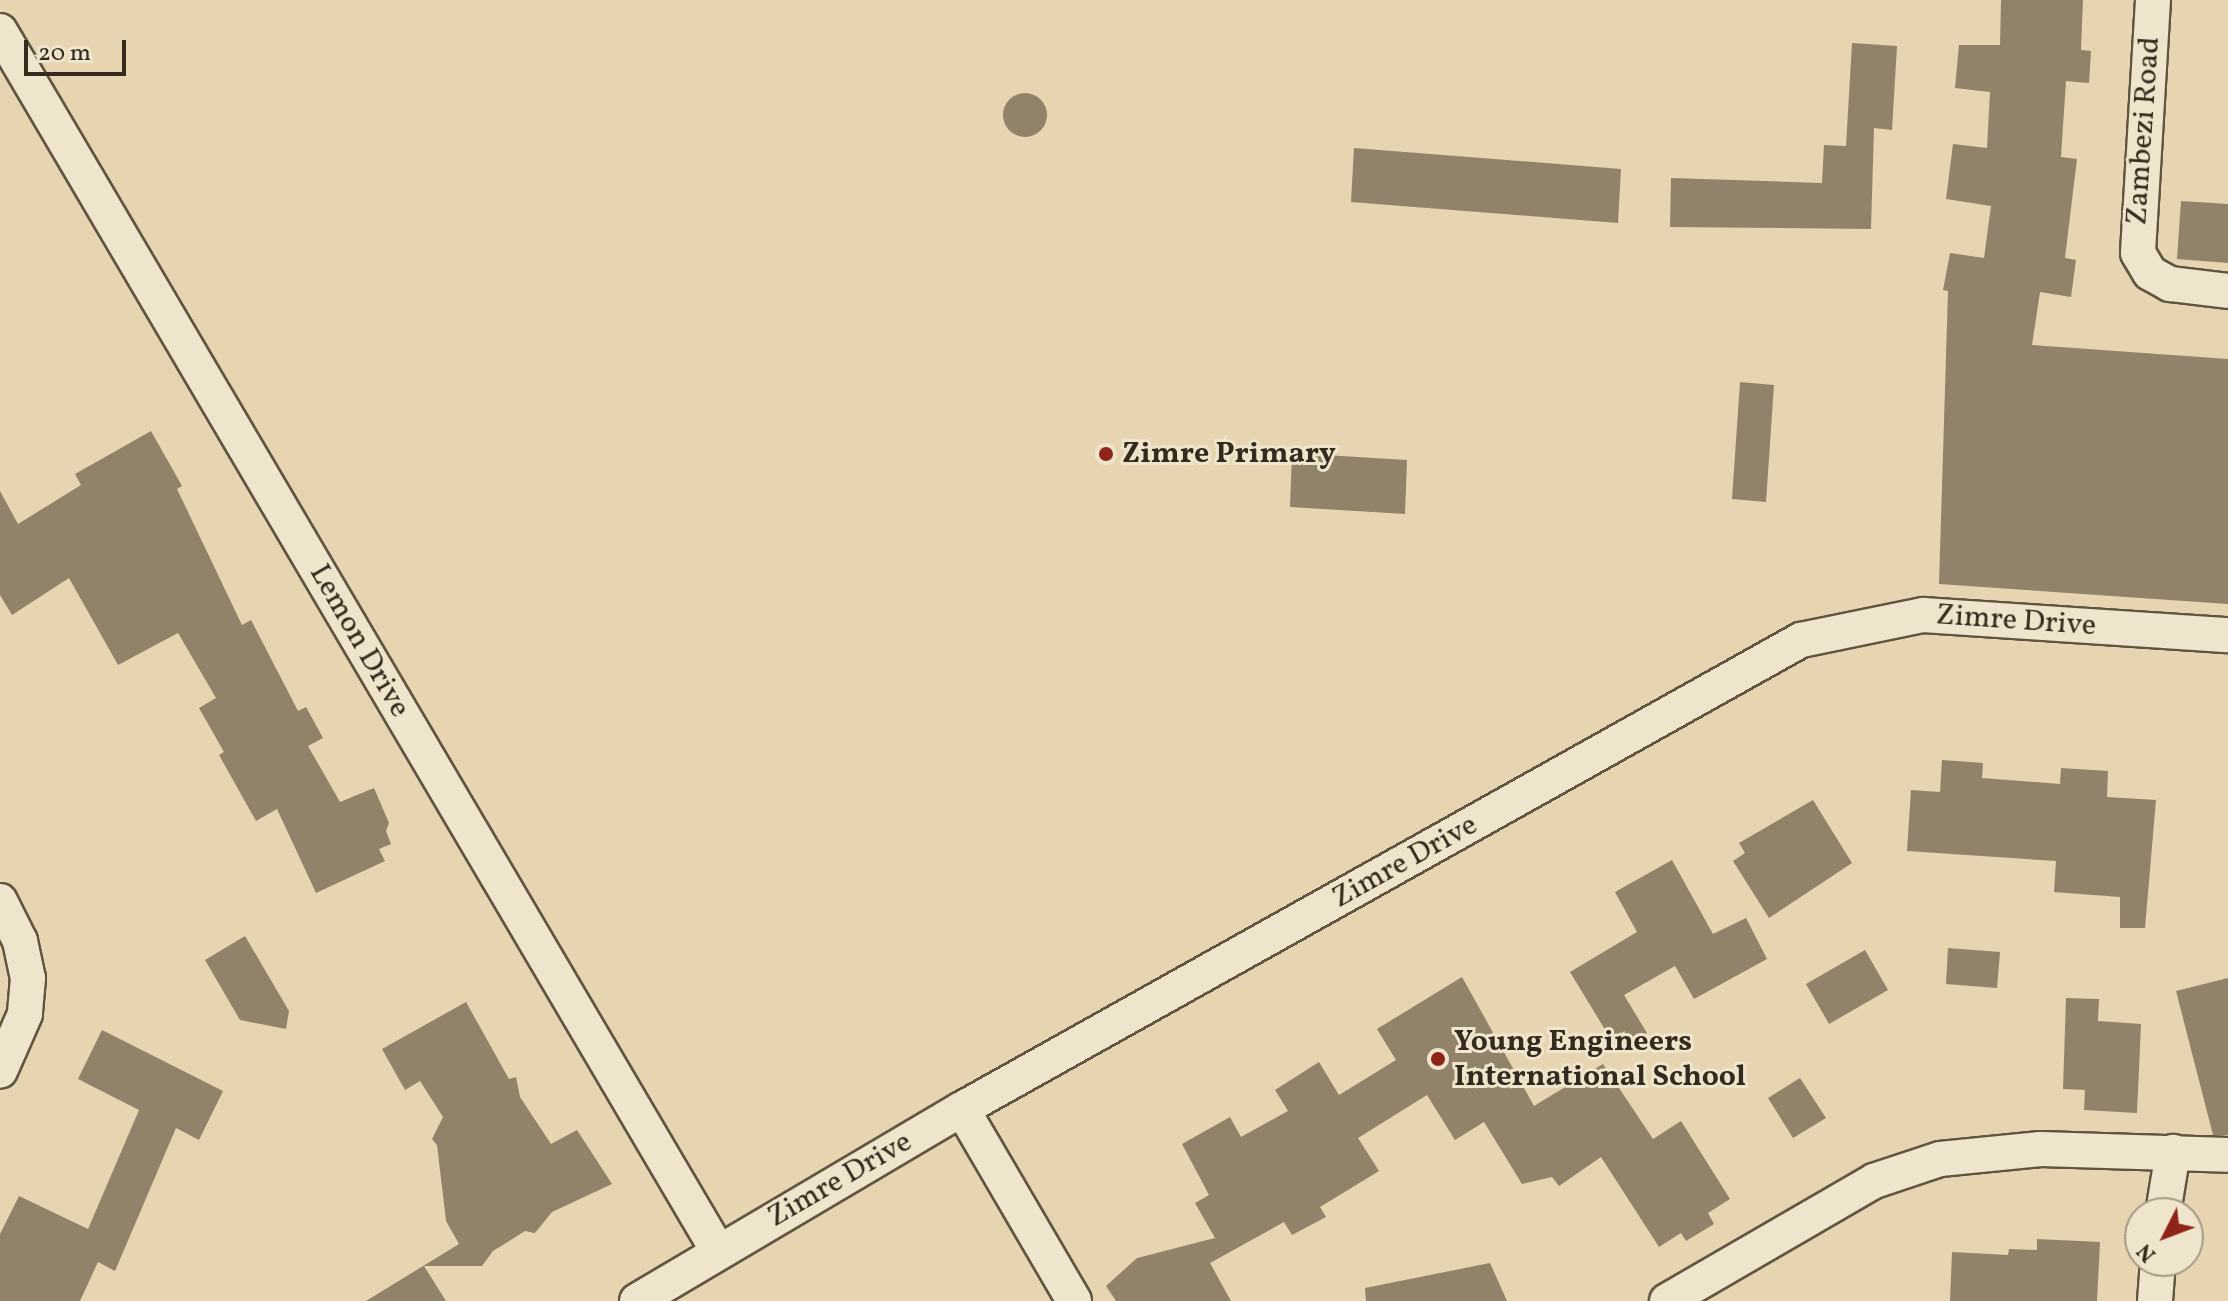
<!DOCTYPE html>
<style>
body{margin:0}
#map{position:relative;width:2228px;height:1301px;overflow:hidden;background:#e6d5b0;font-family:Vollkorn,serif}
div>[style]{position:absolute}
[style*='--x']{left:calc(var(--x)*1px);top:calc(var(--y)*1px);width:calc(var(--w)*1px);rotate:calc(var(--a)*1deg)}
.building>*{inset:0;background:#918369}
.round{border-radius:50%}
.roads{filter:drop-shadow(2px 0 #615542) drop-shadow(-2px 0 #615542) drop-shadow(0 2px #615542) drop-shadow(0 -2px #615542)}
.minor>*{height:34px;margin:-17px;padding:0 17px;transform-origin:17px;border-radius:17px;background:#efe4cc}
.dots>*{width:22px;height:22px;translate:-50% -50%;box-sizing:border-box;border:4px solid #efe4cc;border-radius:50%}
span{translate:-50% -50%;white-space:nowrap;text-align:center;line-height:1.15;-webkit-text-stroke:6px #efe4cc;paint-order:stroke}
.street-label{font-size:30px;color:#352a1d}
.poi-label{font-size:30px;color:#352a1d;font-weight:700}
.left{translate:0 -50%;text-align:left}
.north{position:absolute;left:2124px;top:1197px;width:80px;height:80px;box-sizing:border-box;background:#efe4cc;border:2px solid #a59a86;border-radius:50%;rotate:228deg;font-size:22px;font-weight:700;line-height:32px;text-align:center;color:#352a1d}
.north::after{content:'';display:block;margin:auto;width:28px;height:36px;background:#8f2418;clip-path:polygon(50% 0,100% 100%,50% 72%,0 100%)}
.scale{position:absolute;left:24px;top:40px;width:102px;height:36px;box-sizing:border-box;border:4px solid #352a1d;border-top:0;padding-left:10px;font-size:24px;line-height:28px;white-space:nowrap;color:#352a1d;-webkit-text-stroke:6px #efe4cc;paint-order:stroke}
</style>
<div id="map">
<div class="building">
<div style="clip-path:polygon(2001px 0,2083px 0,2081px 50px,2091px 51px,2089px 83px,2066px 81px,2061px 157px,2077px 159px,2065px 258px,2076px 260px,2071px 297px,2040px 292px,2032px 345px,2228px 359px,2228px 604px,1939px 584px,1948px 291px,1943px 290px,1950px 253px,1984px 258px,1991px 206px,1946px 199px,1953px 144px,1987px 148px,1990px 92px,1955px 88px,1959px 45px,2000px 45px)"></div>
<div style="clip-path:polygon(1852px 43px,1897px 46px,1892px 130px,1874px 128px,1871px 229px,1670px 227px,1671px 178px,1822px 183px,1824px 145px,1846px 146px)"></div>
<div class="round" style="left:1003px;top:93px;width:44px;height:44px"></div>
<div style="clip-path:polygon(1354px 148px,1621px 169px,1618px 223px,1351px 202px)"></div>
<div style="clip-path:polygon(2181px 201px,2228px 204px,2228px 263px,2177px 259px)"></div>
<div style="clip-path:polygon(1740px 382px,1774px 385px,1766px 502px,1732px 499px)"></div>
<div style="clip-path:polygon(151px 431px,182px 486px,177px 489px,242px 625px,251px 620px,298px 711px,306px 707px,323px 738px,308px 746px,340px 802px,374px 788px,389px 823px,386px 831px,391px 844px,379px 849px,385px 861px,316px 893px,277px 809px,256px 821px,219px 755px,224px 752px,199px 708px,216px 698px,178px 633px,118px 665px,69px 578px,12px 615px,0 595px,0 491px,18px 524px,81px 485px,75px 474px)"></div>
<div style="clip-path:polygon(1292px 453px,1407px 460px,1405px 514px,1290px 507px)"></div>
<div style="clip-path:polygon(1942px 760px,1983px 763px,1982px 778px,2060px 784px,2061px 768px,2108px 771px,2107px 797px,2156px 800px,2145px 928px,2120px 928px,2120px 897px,2054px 892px,2056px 861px,1907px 851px,1911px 790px,1940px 792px)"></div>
<div style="clip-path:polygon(1813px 800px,1852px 863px,1769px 918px,1733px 861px,1745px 853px,1739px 843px)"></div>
<div style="clip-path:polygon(1672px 860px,1713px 934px,1746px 918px,1767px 959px,1694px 999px,1675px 966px,1624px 995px,1647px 1033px,1618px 1051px,1570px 972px,1637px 932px,1615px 892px)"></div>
<div style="clip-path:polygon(245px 936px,289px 1011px,286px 1029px,240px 1020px,205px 960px)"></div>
<div style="clip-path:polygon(1948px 948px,2000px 952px,1997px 988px,1946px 984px)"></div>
<div style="clip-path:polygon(1865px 950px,1888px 990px,1829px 1024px,1806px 984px)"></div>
<div style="clip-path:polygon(1462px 977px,1534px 1106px,1603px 1064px,1653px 1139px,1681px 1121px,1730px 1199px,1708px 1213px,1714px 1224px,1686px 1241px,1681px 1233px,1659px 1247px,1601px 1157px,1559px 1186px,1552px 1177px,1522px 1184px,1484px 1122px,1455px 1140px,1427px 1095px,1358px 1138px,1379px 1171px,1320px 1207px,1326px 1217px,1292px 1235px,1284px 1222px,1210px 1263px,1231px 1301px,1116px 1301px,1106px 1286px,1137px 1258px,1215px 1238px,1195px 1203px,1209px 1195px,1182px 1144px,1230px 1117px,1241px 1137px,1288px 1111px,1275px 1090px,1319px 1062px,1339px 1095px,1396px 1060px,1377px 1029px)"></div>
<div style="clip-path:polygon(2228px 978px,2228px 1135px,2213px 1135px,2176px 991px)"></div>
<div style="clip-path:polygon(2066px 998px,2099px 999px,2098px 1021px,2141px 1024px,2137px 1113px,2084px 1110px,2085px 1090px,2063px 1089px)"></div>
<div style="clip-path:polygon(466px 1002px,509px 1079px,516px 1077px,520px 1097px,551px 1144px,577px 1130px,612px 1184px,552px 1212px,535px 1233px,525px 1231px,493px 1251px,482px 1266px,424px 1266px,446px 1301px,366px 1301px,459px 1244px,446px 1221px,437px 1145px,432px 1139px,443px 1117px,420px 1081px,405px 1090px,382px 1049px)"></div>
<div style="clip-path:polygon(102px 1030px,223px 1091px,199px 1140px,176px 1128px,115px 1271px,98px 1262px,80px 1301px,0 1301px,0 1234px,19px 1196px,88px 1229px,139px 1110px,78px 1079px)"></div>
<div style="clip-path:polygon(1800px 1078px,1826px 1118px,1793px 1138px,1768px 1098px)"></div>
<div style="clip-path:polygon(2037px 1239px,2100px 1242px,2097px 1301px,1950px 1301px,1952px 1252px,2008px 1255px,2009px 1249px,2037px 1250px)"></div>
<div style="clip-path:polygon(1490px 1263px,1507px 1301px,1366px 1301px,1365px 1288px)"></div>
</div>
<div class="roads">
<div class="minor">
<div style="--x:2153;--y:0;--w:253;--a:93.4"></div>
<div style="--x:2138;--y:253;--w:23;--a:59"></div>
<div style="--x:2150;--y:273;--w:23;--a:29"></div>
<div style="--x:2170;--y:284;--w:58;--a:6.9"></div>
<div style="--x:0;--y:31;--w:1416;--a:59.52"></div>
<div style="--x:0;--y:901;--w:45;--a:63.4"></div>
<div style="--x:20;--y:941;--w:38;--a:78"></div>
<div style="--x:28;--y:978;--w:36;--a:95"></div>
<div style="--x:25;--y:1014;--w:62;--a:113.7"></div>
<div style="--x:962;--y:1109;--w:222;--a:59.7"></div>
<div style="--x:2163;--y:1213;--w:62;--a:-80.7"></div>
<div style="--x:637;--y:1301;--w:377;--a:-30.6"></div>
<div style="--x:962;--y:1109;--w:961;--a:-29.21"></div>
<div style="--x:1801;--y:640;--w:125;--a:-11.6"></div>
<div style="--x:1923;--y:615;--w:306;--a:3.8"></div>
<div style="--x:1667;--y:1301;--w:239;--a:-30.1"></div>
<div style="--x:1874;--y:1181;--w:70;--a:-18.4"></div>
<div style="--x:1940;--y:1159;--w:101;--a:-5.7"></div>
<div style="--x:2041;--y:1149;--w:187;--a:1.8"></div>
<div style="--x:2155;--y:1301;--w:40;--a:-85.7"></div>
</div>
</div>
<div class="dots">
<div style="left:1106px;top:454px;background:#8f2418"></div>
<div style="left:1438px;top:1059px;background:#8f2418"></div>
</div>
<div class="street-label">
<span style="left:2144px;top:131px;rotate:-86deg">Zambezi Road</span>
<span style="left:2016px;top:621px;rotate:4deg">Zimre Drive</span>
<span style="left:359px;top:641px;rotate:60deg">Lemon Drive</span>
<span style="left:1405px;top:862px;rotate:-29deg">Zimre Drive</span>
<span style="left:840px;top:1180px;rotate:-30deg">Zimre Drive</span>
</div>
<div class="poi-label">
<span class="left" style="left:1122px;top:454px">Zimre Primary</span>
<span class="left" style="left:1454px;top:1059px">Young Engineers<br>International School</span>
</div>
<div class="north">N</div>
<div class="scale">20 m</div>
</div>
